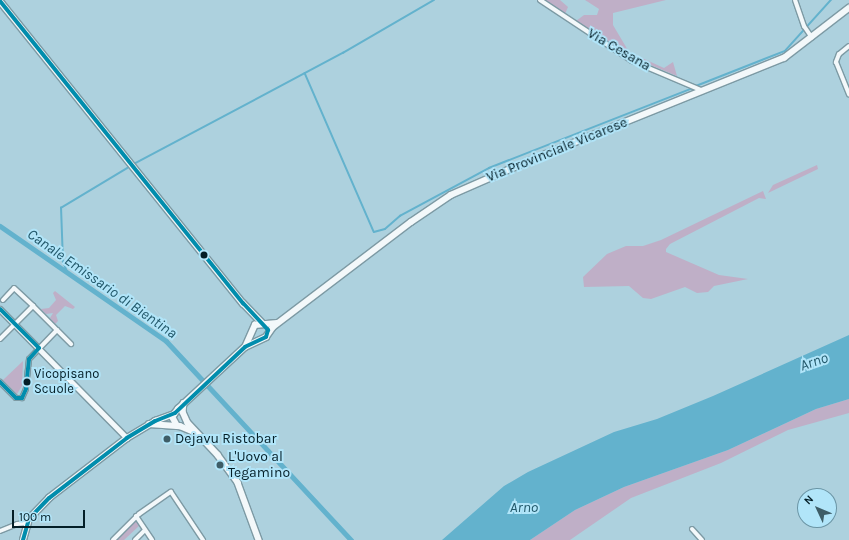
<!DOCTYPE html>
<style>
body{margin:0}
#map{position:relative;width:849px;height:540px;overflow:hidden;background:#add1de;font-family:Karla,sans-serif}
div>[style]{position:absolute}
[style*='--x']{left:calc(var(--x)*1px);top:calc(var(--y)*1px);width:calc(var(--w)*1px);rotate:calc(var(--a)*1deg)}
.green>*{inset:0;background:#bfafc7}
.water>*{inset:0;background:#63b2cd}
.stream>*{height:1.5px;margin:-0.75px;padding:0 0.75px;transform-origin:0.75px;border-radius:0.75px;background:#63b2cd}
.canal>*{height:5px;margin:-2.5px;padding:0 2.5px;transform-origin:2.5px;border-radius:2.5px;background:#63b2cd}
.roads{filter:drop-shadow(1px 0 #7d9aa4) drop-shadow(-1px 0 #7d9aa4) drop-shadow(0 1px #7d9aa4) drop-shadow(0 -1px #7d9aa4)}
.minor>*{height:4px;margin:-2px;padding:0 2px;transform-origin:2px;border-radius:2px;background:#f3f8fa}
.tertiary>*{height:4.5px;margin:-2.25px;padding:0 2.25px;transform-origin:2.25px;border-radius:2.25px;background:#f3f8fa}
.secondary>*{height:5.5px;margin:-2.75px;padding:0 2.75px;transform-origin:2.75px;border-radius:2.75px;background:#f3f8fa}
.bus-1>*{height:4px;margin:-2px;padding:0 2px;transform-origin:2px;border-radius:2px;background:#018dad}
.dots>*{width:11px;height:11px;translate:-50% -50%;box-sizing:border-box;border:2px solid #b1e5f9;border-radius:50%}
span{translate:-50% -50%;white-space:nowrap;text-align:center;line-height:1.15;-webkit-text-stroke:4px #b1e5f9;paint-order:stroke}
.bus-label{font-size:13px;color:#031e27}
.left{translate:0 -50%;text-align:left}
.street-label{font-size:14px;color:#031e27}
.poi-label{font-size:14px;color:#031e27}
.water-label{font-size:15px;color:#23596b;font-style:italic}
.north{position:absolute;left:797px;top:488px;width:40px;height:40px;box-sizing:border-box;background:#b1e5f9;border:1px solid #6b95a5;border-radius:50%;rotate:314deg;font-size:11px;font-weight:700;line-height:16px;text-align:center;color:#031e27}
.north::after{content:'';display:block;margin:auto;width:14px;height:18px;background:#3e5d67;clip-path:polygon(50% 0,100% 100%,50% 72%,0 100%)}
.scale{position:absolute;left:12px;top:510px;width:73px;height:18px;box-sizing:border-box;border:2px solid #031e27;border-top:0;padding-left:5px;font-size:12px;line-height:14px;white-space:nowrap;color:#031e27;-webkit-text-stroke:3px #b1e5f9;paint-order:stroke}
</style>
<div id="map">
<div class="green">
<div style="clip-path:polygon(542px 0,560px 0,568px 7px,565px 14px)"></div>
<div style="clip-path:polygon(585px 0,666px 0,613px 13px,613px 25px,629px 52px,664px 68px,673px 62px,677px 76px,629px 56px,576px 21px,584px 15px,597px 15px,599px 9px)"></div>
<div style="clip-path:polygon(817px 165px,818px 169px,768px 193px,773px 185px)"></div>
<div style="clip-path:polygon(763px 191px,766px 199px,759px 198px,670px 244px,666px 249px,666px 252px,719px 275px,748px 279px,714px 286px,708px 292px,697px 293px,685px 287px,651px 299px,643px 298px,629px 286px,584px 287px,583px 277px,607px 254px,626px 246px,643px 246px,661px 240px)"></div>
<div style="clip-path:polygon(55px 291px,75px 307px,73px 309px,65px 306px,56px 315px,58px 321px,55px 324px,50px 318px,53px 313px,46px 314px,41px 309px,49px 308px,56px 300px,53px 293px)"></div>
<div style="clip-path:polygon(23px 361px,22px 386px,17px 394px,3px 380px)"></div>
<div style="clip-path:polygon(849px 399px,849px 413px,788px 430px,721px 463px,631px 498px,570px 540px,530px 540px,575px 510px,624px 487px,728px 450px,816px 409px)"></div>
<div style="clip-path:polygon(135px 520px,139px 526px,124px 540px,116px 540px)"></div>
</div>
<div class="water">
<div style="clip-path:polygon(849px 335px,849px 399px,816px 409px,728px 450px,624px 487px,575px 510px,530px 540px,442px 540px,504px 486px,528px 472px,614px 432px,657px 419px,713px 396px)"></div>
</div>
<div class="stream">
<div style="--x:305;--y:73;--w:173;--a:66.5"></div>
<div style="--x:374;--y:232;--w:11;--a:-15"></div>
<div style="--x:385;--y:229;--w:20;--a:-41"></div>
<div style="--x:400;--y:216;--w:101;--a:-28.3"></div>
<div style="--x:489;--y:168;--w:219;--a:-21.4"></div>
<div style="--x:696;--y:86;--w:96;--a:-21.5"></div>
<div style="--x:785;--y:51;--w:69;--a:-48"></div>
<div style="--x:134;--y:164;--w:237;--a:-28"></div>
<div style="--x:343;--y:53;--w:105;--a:-30.2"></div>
<div style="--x:67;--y:272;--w:11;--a:-112"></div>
<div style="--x:63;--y:262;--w:54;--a:-92.1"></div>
<div style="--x:61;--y:208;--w:82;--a:-31"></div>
</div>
<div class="canal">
<div style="--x:0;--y:226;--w:202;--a:34.7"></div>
<div style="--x:166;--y:341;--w:272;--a:47.1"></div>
</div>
<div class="roads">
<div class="minor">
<div style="--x:540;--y:0;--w:110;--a:33.5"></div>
<div style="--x:632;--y:61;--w:77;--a:22.9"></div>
<div style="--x:795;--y:0;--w:28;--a:71"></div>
<div style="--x:804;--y:26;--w:14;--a:56"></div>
<div style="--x:849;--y:46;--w:13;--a:141"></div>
<div style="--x:839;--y:54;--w:9;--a:111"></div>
<div style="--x:836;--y:62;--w:35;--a:68"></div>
<div style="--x:3;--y:300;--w:16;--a:-47"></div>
<div style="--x:14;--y:288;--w:26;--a:43"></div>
<div style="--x:57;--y:330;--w:20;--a:45"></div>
<div style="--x:0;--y:339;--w:47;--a:-45"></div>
<div style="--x:33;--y:306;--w:34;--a:45"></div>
<div style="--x:57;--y:330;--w:40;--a:134"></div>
<div style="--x:29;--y:359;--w:30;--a:96"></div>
<div style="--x:26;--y:389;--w:10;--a:114"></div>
<div style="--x:22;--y:398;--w:6;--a:180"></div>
<div style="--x:16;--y:398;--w:23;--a:-135"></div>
<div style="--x:136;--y:516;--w:29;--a:56"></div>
<div style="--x:692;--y:529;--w:15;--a:48"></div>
<div style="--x:0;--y:531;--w:18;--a:-22"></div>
<div style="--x:17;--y:524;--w:10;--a:-6"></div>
<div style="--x:113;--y:540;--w:37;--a:-45"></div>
<div style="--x:139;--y:514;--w:39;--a:-35"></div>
<div style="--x:171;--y:492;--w:58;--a:56.3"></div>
<div style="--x:135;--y:540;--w:14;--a:-45"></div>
</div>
<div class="tertiary">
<div style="--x:0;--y:309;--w:181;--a:45.4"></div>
</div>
<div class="secondary">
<div style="--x:0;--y:1;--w:388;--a:51.2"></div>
<div style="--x:243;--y:303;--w:28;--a:46"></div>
<div style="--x:246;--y:345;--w:22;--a:-66"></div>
<div style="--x:255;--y:325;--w:22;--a:-5"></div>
<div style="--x:184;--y:403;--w:9;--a:96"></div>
<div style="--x:183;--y:412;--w:12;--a:66"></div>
<div style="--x:188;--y:423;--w:44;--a:46.8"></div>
<div style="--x:218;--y:455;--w:34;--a:54"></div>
<div style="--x:238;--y:483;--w:61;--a:69.8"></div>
<div style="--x:149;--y:424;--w:31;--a:4"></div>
<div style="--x:180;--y:426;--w:15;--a:23"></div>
<div style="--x:177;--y:426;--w:10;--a:-119"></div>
<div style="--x:172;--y:417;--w:10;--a:-53"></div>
<div style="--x:178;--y:409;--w:91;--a:-42.8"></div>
<div style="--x:245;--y:347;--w:23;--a:-25"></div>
<div style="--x:266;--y:337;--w:12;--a:-55"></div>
<div style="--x:273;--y:327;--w:173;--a:-37.3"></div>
<div style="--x:411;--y:222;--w:48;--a:-34"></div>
<div style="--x:451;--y:195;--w:82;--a:-23.7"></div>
<div style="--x:526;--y:162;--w:278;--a:-22"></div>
<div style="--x:784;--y:58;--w:82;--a:-37.6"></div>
<div style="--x:23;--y:540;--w:22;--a:-74"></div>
<div style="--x:29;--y:519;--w:29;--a:-46"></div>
<div style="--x:49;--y:498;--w:98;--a:-37.6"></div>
<div style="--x:127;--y:438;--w:33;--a:-31"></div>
<div style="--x:155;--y:421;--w:20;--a:-20"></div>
</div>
</div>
<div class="bus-1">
<div style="--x:0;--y:1;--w:388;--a:51.2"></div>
<div style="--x:243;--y:303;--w:37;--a:47"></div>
<div style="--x:268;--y:330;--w:7;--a:106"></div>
<div style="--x:266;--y:337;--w:23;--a:155"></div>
<div style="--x:245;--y:347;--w:96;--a:136.7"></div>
<div style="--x:175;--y:413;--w:22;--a:158"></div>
<div style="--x:155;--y:421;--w:33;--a:149"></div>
<div style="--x:127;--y:438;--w:98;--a:142.4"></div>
<div style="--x:49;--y:498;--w:29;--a:134"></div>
<div style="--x:29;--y:519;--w:22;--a:106"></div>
<div style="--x:0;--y:309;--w:55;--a:45"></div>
<div style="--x:39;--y:348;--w:15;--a:132"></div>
<div style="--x:29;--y:359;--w:30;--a:96"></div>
<div style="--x:26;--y:389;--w:10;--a:114"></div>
<div style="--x:22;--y:398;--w:6;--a:180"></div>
<div style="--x:16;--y:398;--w:23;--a:-135"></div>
</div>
<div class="dots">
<div style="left:204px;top:255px;background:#031e27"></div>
<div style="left:27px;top:382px;background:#031e27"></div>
<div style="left:167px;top:439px;background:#3e5d67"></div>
<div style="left:220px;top:465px;background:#3e5d67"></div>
</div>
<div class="bus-label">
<span class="left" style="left:34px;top:382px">Vicopisano<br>Scuole</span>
</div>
<div class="street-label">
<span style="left:619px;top:50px;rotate:30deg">Via Cesana</span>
<span style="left:557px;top:150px;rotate:-22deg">Via Provinciale Vicarese</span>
</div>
<div class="poi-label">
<span class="left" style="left:175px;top:439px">Dejavu Ristobar</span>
<span class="left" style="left:228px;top:465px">L'Uovo al<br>Tegamino</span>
</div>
<div class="water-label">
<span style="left:102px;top:284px;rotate:35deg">Canale Emissario di Bientina</span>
<span style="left:814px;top:362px;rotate:-19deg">Arno</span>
<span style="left:524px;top:508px">Arno</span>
</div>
<div class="north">N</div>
<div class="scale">100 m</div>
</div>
